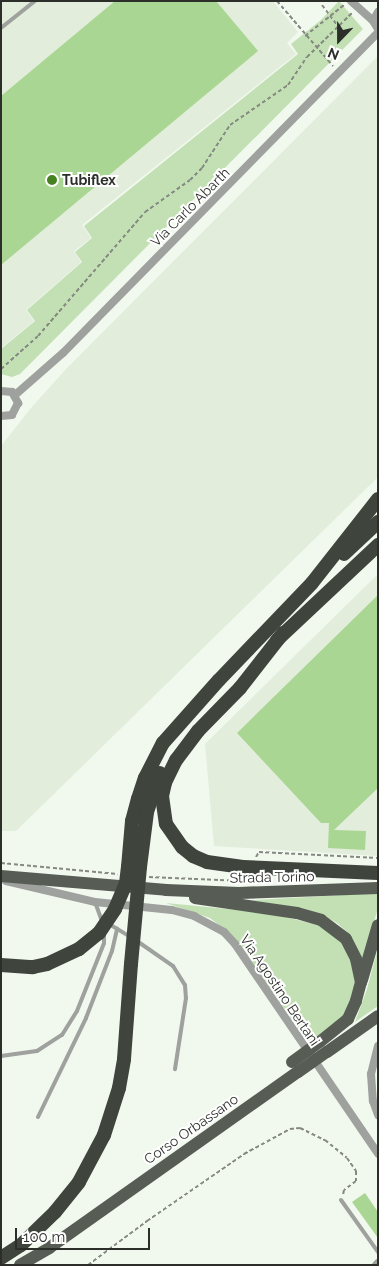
<!DOCTYPE html>
<style>
body{margin:0}
#map{position:relative;width:379px;height:1266px;overflow:hidden;background:#f1f8ee;font-family:Raleway,sans-serif}
div>[style]{position:absolute}
[style*='--x']{left:calc(var(--x)*1px);top:calc(var(--y)*1px);width:calc(var(--w)*1px);rotate:calc(var(--a)*1deg)}
.built>*{inset:0;background:#e2eddc}
.green>*{inset:0;background:#c2e0b4}
.building>*{inset:0;background:#aad694}
.path>*{height:2px;margin-top:-1px;transform-origin:0;background:repeating-linear-gradient(90deg,#858982 0 4px,transparent 0 6.5px)}
.lane>*{height:4px;margin:-2px;padding:0 2px;transform-origin:2px;border-radius:2px;background:#9ea19d}
.street>*{height:8px;margin:-4px;padding:0 4px;transform-origin:4px;border-radius:4px;background:#9ea19d}
.primary>*{height:12px;margin:-6px;padding:0 6px;transform-origin:6px;border-radius:6px;background:#575c55}
.highway>*{height:14px;margin:-7px;padding:0 7px;transform-origin:7px;border-radius:7px;background:#3f443c}
.primary-bridge>*{height:12px;margin:-6px;padding:0 6px;transform-origin:6px;border-radius:6px;background:#575c55}
.highway-bridge>*{height:14px;margin:-7px;padding:0 7px;transform-origin:7px;border-radius:7px;background:#3f443c}
.dots>*{width:14px;height:14px;translate:-50% -50%;box-sizing:border-box;border:2px solid #fff;border-radius:50%}
span{translate:-50% -50%;white-space:nowrap;text-align:center;line-height:1.15;-webkit-text-stroke:4px #fff;paint-order:stroke}
.poi-label{font-size:14px;color:#2c2e2a;font-weight:700}
.left{translate:0 -50%;text-align:left}
.street-label{font-size:14px;color:#2c2e2a}
.frame{position:absolute;inset:0;border:2px solid #2c2e2a;pointer-events:none}
.north{position:absolute;left:314px;top:15px;width:50px;height:50px;-webkit-text-stroke:4px #fff;paint-order:stroke;rotate:202deg;font-size:14px;font-weight:700;line-height:20px;text-align:center;color:#2c2e2a}
.north::after{content:'';display:block;margin:auto;width:18px;height:22px;background:#2c2e2a;clip-path:polygon(50% 0,100% 100%,50% 72%,0 100%)}
.scale{position:absolute;left:15px;top:1228px;width:135px;height:22px;box-sizing:border-box;border:2px solid #2c2e2a;border-top:0;padding-left:6px;font-size:15px;line-height:18px;white-space:nowrap;color:#2c2e2a;-webkit-text-stroke:4px #fff;paint-order:stroke}
</style>
<div id="map">
<div class="built">
<div style="clip-path:polygon(1px 1px,273px 1px,298px 32px,287px 43px,296px 54px,82px 225px,91px 238px,74px 251px,81px 262px,26px 310px,34px 321px,1px 348px)"></div>
<div style="clip-path:polygon(378px 56px,378px 477px,16px 831px,1px 831px,1px 446px,31px 408px,67px 368px)"></div>
<div style="clip-path:polygon(378px 574px,378px 856px,214px 846px,205px 744px)"></div>
</div>
<div class="green">
<div style="clip-path:polygon(339px 1px,363px 29px,20px 374px,12px 377px,1px 374px,1px 349px,35px 321px,27px 310px,82px 262px,75px 252px,92px 238px,84px 226px,298px 54px,291px 44px,321px 20px)"></div>
<div style="clip-path:polygon(378px 893px,378px 908px,363px 959px,347px 932px,337px 923px,324px 916px,252px 900px)"></div>
<div style="clip-path:polygon(166px 903px,268px 913px,319px 925px,342px 942px,351px 960px,355px 978px,354px 989px,344px 1016px,309px 1043px,229px 933px,210px 918px)"></div>
<div style="clip-path:polygon(378px 948px,378px 1006px,355px 1022px,367px 989px)"></div>
</div>
<div class="building">
<div style="clip-path:polygon(115px 1px,216px 1px,258px 51px,1px 265px,1px 96px)"></div>
<div style="clip-path:polygon(378px 595px,378px 788px,334px 830px,366px 831px,365px 850px,328px 848px,329px 823px,321px 823px,237px 733px)"></div>
<div style="clip-path:polygon(365px 1193px,378px 1212px,378px 1238px,352px 1202px)"></div>
</div>
<div class="path">
<div style="--x:277;--y:1;--w:86;--a:49.3"></div>
<div style="--x:322;--y:5;--w:26;--a:53"></div>
<div style="--x:305;--y:36;--w:50;--a:-38.5"></div>
<div style="--x:1;--y:369;--w:50;--a:-41.7"></div>
<div style="--x:38;--y:336;--w:164;--a:-49.2"></div>
<div style="--x:145;--y:212;--w:55;--a:-35.4"></div>
<div style="--x:190;--y:180;--w:17;--a:-45"></div>
<div style="--x:202;--y:168;--w:51;--a:-56.9"></div>
<div style="--x:230;--y:125;--w:70;--a:-34.6"></div>
<div style="--x:288;--y:85;--w:34;--a:-56"></div>
<div style="--x:307;--y:57;--w:64;--a:-44.4"></div>
<div style="--x:256;--y:857;--w:6;--a:-59"></div>
<div style="--x:259;--y:852;--w:119;--a:2.9"></div>
<div style="--x:1;--y:863;--w:117;--a:5.4"></div>
<div style="--x:149;--y:877;--w:94;--a:2.4"></div>
<div style="--x:243;--y:881;--w:4;--a:-56"></div>
<div style="--x:88;--y:1265;--w:74;--a:-36.7"></div>
<div style="--x:147;--y:1221;--w:118;--a:-34.6"></div>
<div style="--x:244;--y:1154;--w:52;--a:-28.5"></div>
<div style="--x:290;--y:1129;--w:10;--a:-6"></div>
<div style="--x:300;--y:1128;--w:28;--a:26"></div>
<div style="--x:325;--y:1140;--w:28;--a:39"></div>
<div style="--x:347;--y:1158;--w:16;--a:55"></div>
<div style="--x:356;--y:1171;--w:10;--a:90"></div>
<div style="--x:356;--y:1181;--w:15;--a:143"></div>
<div style="--x:344;--y:1190;--w:5;--a:101"></div>
</div>
<div class="lane">
<div style="--x:1;--y:28;--w:43;--a:-38.5"></div>
<div style="--x:95;--y:902;--w:20;--a:70"></div>
<div style="--x:109;--y:924;--w:26;--a:31"></div>
<div style="--x:137;--y:941;--w:44;--a:34.8"></div>
<div style="--x:173;--y:966;--w:22;--a:58"></div>
<div style="--x:185;--y:985;--w:13;--a:86"></div>
<div style="--x:186;--y:998;--w:72;--a:98.8"></div>
<div style="--x:1;--y:1056;--w:36;--a:-8"></div>
<div style="--x:37;--y:1051;--w:30;--a:-33"></div>
<div style="--x:62;--y:1035;--w:28;--a:-58"></div>
<div style="--x:77;--y:1011;--w:73;--a:-68.3"></div>
<div style="--x:104;--y:943;--w:10;--a:-90"></div>
<div style="--x:38;--y:1117;--w:110;--a:-64.1"></div>
<div style="--x:86;--y:1018;--w:72;--a:-68.8"></div>
<div style="--x:112;--y:951;--w:23;--a:-77"></div>
<div style="--x:341;--y:1200;--w:64;--a:54.6"></div>
</div>
<div class="street">
<div style="--x:351;--y:1;--w:30;--a:42"></div>
<div style="--x:378;--y:12;--w:10;--a:119"></div>
<div style="--x:373;--y:21;--w:9;--a:58"></div>
<div style="--x:1;--y:391;--w:11;--a:5"></div>
<div style="--x:12;--y:392;--w:13;--a:61"></div>
<div style="--x:18;--y:403;--w:13;--a:117"></div>
<div style="--x:12;--y:415;--w:11;--a:175"></div>
<div style="--x:15;--y:395;--w:64;--a:-41.2"></div>
<div style="--x:63;--y:353;--w:449;--a:-45.5"></div>
<div style="--x:6;--y:881;--w:91;--a:13.3"></div>
<div style="--x:95;--y:902;--w:77;--a:5.9"></div>
<div style="--x:172;--y:910;--w:23;--a:15"></div>
<div style="--x:194;--y:916;--w:34;--a:28"></div>
<div style="--x:224;--y:932;--w:16;--a:47"></div>
<div style="--x:235;--y:944;--w:254;--a:55.7"></div>
<div style="--x:378;--y:1046;--w:29;--a:104"></div>
<div style="--x:371;--y:1074;--w:27;--a:86"></div>
<div style="--x:373;--y:1101;--w:15;--a:70"></div>
<div style="--x:376;--y:1265;--w:3;--a:-45"></div>
</div>
<div class="primary">
<div style="--x:1;--y:876;--w:166;--a:4.8"></div>
<div style="--x:166;--y:890;--w:73;--a:2.4"></div>
<div style="--x:239;--y:893;--w:139;--a:-2.1"></div>
<div style="--x:195;--y:898;--w:103;--a:8.4"></div>
<div style="--x:297;--y:913;--w:25;--a:16"></div>
<div style="--x:321;--y:920;--w:31;--a:37"></div>
<div style="--x:346;--y:939;--w:22;--a:63"></div>
<div style="--x:356;--y:959;--w:24;--a:78"></div>
<div style="--x:361;--y:982;--w:20;--a:105"></div>
<div style="--x:356;--y:1001;--w:20;--a:114"></div>
<div style="--x:348;--y:1019;--w:36;--a:141"></div>
<div style="--x:362;--y:980;--w:57;--a:-73.8"></div>
<div style="--x:327;--y:1052;--w:62;--a:-35.2"></div>
<div style="--x:20;--y:1265;--w:34;--a:-30"></div>
<div style="--x:49;--y:1248;--w:305;--a:-35.3"></div>
</div>
<div class="highway">
<div style="--x:344;--y:554;--w:47;--a:-43.3"></div>
<div style="--x:283;--y:633;--w:70;--a:128"></div>
<div style="--x:240;--y:688;--w:60;--a:134.3"></div>
<div style="--x:198;--y:731;--w:36;--a:127"></div>
<div style="--x:176;--y:760;--w:25;--a:116"></div>
<div style="--x:165;--y:783;--w:13;--a:103"></div>
<div style="--x:162;--y:796;--w:28;--a:82"></div>
<div style="--x:166;--y:824;--w:28;--a:55"></div>
<div style="--x:182;--y:847;--w:14;--a:39"></div>
<div style="--x:193;--y:856;--w:15;--a:23"></div>
<div style="--x:207;--y:862;--w:36;--a:8"></div>
<div style="--x:243;--y:867;--w:135;--a:2.5"></div>
<div style="--x:277;--y:640;--w:139;--a:-43.2"></div>
<div style="--x:128;--y:867;--w:46;--a:-85"></div>
<div style="--x:132;--y:821;--w:23;--a:-75"></div>
<div style="--x:138;--y:799;--w:22;--a:-72"></div>
<div style="--x:145;--y:778;--w:39;--a:-63"></div>
<div style="--x:163;--y:743;--w:84;--a:-48.4"></div>
<div style="--x:219;--y:680;--w:134;--a:-46.2"></div>
<div style="--x:312;--y:583;--w:107;--a:-51.8"></div>
<div style="--x:140;--y:867;--w:55;--a:-82.7"></div>
<div style="--x:147;--y:812;--w:41;--a:-71.6"></div>
<div style="--x:1;--y:965;--w:32;--a:4"></div>
<div style="--x:33;--y:967;--w:14;--a:-12"></div>
<div style="--x:47;--y:964;--w:35;--a:-25"></div>
<div style="--x:1;--y:1258;--w:24;--a:-33"></div>
<div style="--x:21;--y:1245;--w:47;--a:-44.1"></div>
<div style="--x:55;--y:1212;--w:38;--a:-51"></div>
<div style="--x:79;--y:1182;--w:53;--a:-62"></div>
<div style="--x:104;--y:1135;--w:49;--a:-72.3"></div>
<div style="--x:119;--y:1088;--w:29;--a:-80"></div>
<div style="--x:124;--y:1059;--w:95;--a:-85.8"></div>
</div>
<div class="primary-bridge">
<div style="--x:292;--y:1062;--w:34;--a:-36"></div>
<div style="--x:298;--y:1072;--w:35;--a:-35"></div>
</div>
<div class="highway-bridge">
<div style="--x:79;--y:949;--w:26;--a:-39"></div>
<div style="--x:99;--y:933;--w:29;--a:-56"></div>
<div style="--x:115;--y:909;--w:28;--a:-67"></div>
<div style="--x:126;--y:883;--w:16;--a:-83"></div>
<div style="--x:131;--y:964;--w:97;--a:-84.7"></div>
</div>
<div class="dots">
<div style="left:52px;top:180px;background:#46821f"></div>
</div>
<div class="poi-label">
<span class="left" style="left:62px;top:180px">Tubiflex</span>
</div>
<div class="street-label">
<span style="left:190px;top:207px;rotate:-45deg">Via Carlo Abarth</span>
<span style="left:272px;top:877px;rotate:-1deg">Strada Torino</span>
<span style="left:280px;top:990px;rotate:56deg">Via Agostino Bertani</span>
<span style="left:191px;top:1129px;rotate:-35deg">Corso Orbassano</span>
</div>
<div class="frame"></div>
<div class="north">N</div>
<div class="scale">100 m</div>
</div>
